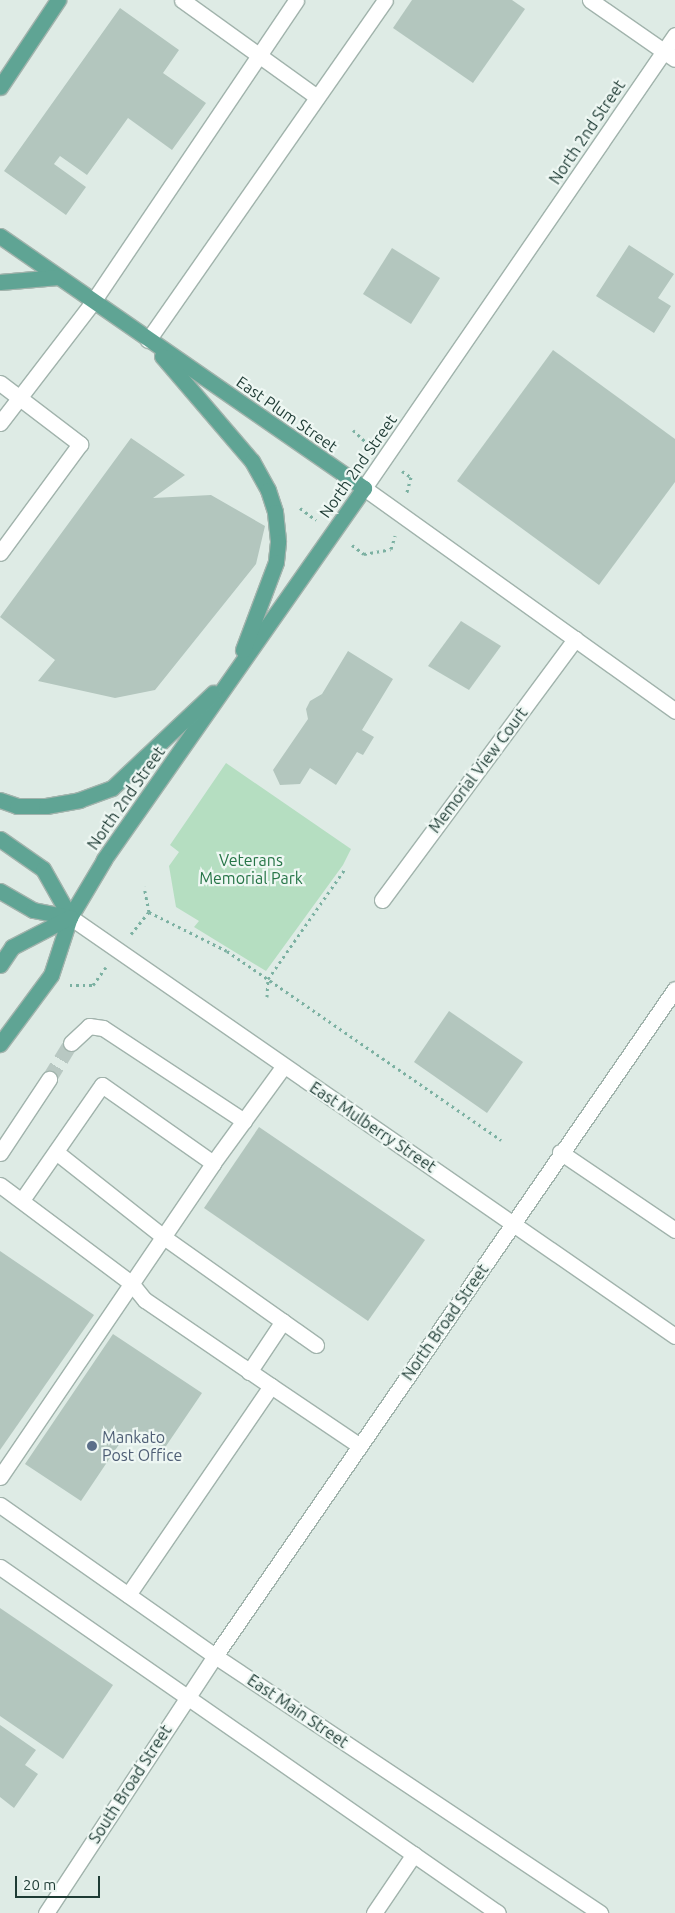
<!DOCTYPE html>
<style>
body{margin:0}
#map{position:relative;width:675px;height:1913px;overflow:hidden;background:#deebe5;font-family:Ubuntu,sans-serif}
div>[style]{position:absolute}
.green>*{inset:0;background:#b5dec1}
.building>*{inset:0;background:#b3c6be}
.minor-tunnel>*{height:15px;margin-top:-7.5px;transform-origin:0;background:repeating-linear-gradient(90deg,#b8c8c2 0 15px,transparent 0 23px)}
.path>*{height:3px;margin-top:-1.5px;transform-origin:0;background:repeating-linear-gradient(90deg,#7cb1a2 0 2.5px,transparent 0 6.5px)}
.roads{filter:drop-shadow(1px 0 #a1b3ac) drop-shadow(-1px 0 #a1b3ac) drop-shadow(0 1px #a1b3ac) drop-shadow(0 -1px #a1b3ac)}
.minor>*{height:15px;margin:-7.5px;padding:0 7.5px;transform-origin:7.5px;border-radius:7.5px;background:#fff}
.major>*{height:15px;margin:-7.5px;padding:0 7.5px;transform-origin:7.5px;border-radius:7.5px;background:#5fa494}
.dots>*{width:14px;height:14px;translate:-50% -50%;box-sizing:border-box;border:2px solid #eef7f3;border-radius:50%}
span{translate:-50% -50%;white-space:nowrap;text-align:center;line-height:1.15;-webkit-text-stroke:4.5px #eef7f3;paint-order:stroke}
.street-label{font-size:16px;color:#1e3b34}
.park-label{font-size:16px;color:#267547}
.service-label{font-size:16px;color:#4e5e75}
.left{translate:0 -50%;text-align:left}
.scale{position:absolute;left:15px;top:1876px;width:85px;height:22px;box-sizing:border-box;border:2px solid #1e3b34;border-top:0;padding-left:6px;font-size:15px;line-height:18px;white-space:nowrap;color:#1e3b34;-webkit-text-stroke:4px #eef7f3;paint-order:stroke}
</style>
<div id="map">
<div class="green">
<i style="clip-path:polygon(226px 763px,351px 849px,343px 865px,266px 971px,194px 927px,199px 921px,176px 907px,169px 866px,179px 852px,170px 845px)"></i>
</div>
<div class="building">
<i style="clip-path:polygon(412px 0,512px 0,525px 9px,473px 83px,393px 28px)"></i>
<i style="clip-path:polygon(120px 8px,179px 50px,163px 73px,206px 103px,172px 150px,128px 118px,87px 175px,60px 156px,54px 164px,86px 187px,66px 215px,4px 171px)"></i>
<i style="clip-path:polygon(629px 245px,674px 274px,658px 298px,671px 306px,654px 333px,596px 296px)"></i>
<i style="clip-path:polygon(392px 248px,440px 278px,411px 324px,363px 294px)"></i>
<i style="clip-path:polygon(553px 350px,675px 439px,675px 482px,599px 585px,457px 481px)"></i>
<i style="clip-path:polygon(131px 438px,185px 475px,153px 498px,211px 495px,265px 526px,256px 564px,155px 690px,115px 698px,38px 681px,55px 660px,0 617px)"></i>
<i style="clip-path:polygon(461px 621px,501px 646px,469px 690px,428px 666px)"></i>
<i style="clip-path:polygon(348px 651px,393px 679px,362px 730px,374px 737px,363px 755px,357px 752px,336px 785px,310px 768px,300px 784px,280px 785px,273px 770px,308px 719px,306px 709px,310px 701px,322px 694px)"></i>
<i style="clip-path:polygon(449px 1011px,523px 1062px,487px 1113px,414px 1062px)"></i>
<i style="clip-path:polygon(259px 1127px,425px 1240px,368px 1321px,204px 1208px)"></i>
<i style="clip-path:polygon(0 1251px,94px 1315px,0 1450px)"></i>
<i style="clip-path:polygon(113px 1334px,202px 1393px,164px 1449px,142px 1434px,135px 1445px,124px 1437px,81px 1501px,25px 1464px)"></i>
<i style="clip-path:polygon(0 1608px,113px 1685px,63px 1759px,0 1716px)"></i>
<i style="clip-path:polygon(0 1725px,36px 1750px,25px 1765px,38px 1774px,14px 1808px,0 1797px)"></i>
</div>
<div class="minor-tunnel">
<i style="left:49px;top:1079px;width:42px;rotate:-58.6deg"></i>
</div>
<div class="path">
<i style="left:353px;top:430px;width:21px;rotate:43deg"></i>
<i style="left:402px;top:471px;width:11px;rotate:34deg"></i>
<i style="left:411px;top:477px;width:16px;rotate:105deg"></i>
<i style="left:300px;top:508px;width:20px;rotate:37deg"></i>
<i style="left:352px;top:545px;width:15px;rotate:37deg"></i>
<i style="left:364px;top:554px;width:27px;rotate:-10deg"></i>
<i style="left:391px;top:549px;width:14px;rotate:-73deg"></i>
<i style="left:149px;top:912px;width:87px;rotate:26.6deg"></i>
<i style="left:227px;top:951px;width:333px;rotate:34.6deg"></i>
<i style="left:131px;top:934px;width:28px;rotate:-51deg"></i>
<i style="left:149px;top:912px;width:26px;rotate:-101deg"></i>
<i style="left:70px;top:985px;width:23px"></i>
<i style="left:93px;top:985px;width:22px;rotate:-54deg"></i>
<i style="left:267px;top:997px;width:18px;rotate:-87deg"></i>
<i style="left:268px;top:979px;width:134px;rotate:-55deg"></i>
</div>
<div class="roads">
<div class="minor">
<i style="left:182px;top:0;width:166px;rotate:35.7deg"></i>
<i style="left:590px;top:0;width:103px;rotate:34.8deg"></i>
<i style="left:675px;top:35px;width:549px;rotate:124.47deg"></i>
<i style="left:364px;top:488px;width:383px;rotate:35.6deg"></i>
<i style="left:148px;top:340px;width:414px;rotate:-55.1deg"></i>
<i style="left:0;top:383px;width:101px;rotate:37.3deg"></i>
<i style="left:80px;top:444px;width:135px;rotate:126.3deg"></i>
<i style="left:0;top:423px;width:151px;rotate:-52.5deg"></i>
<i style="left:92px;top:303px;width:365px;rotate:-56deg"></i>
<i style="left:382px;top:900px;width:325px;rotate:-53.5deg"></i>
<i style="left:70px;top:917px;width:736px;rotate:34.71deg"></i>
<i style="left:71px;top:1043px;width:25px;rotate:-43deg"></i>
<i style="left:89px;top:1026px;width:14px;rotate:8deg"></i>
<i style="left:103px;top:1028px;width:169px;rotate:33.4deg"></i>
<i style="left:56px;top:1152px;width:139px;rotate:38.3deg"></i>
<i style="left:165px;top:1238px;width:185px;rotate:35.3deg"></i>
<i style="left:560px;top:1152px;width:139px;rotate:34.1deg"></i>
<i style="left:0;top:1153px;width:89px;rotate:-56.5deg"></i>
<i style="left:0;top:1185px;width:164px;rotate:36.8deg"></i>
<i style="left:131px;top:1283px;width:22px;rotate:51deg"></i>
<i style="left:145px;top:1300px;width:153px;rotate:34.3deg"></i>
<i style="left:271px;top:1386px;width:253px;rotate:124.4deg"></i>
<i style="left:22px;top:1200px;width:140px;rotate:-55.2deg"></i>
<i style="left:102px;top:1085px;width:136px;rotate:35.1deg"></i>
<i style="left:249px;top:1372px;width:61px;rotate:-56.3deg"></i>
<i style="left:271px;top:1386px;width:107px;rotate:34deg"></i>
<i style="left:0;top:1477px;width:379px;rotate:-55.8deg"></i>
<i style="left:213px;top:1163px;width:119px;rotate:-53.9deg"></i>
<i style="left:0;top:1505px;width:263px;rotate:35.1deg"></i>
<i style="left:215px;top:1656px;width:463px;rotate:33.7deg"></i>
<i style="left:0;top:1567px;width:606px;rotate:34.79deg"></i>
<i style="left:46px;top:1913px;width:308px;rotate:-56.7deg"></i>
<i style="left:215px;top:1656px;width:810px;rotate:-55.41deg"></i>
<i style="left:374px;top:1913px;width:71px;rotate:-55.9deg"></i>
</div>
<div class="major">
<i style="left:0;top:87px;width:105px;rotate:-56.3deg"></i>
<i style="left:0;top:236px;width:443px;rotate:34.7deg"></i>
<i style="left:364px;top:488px;width:454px;rotate:125deg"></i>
<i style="left:104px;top:860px;width:66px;rotate:120.8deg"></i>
<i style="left:70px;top:917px;width:61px;rotate:108.1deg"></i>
<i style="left:51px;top:975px;width:86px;rotate:126.5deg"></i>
<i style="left:0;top:282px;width:58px;rotate:-4.9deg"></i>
<i style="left:162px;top:356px;width:138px;rotate:49.4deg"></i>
<i style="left:252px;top:461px;width:33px;rotate:61deg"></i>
<i style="left:268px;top:490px;width:23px;rotate:72deg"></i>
<i style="left:275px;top:512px;width:30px;rotate:84deg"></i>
<i style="left:278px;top:542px;width:20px;rotate:96deg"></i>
<i style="left:276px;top:562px;width:94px;rotate:110.6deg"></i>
<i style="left:0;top:800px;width:18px;rotate:19deg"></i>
<i style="left:17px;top:806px;width:29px"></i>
<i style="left:46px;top:806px;width:34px;rotate:-10deg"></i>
<i style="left:79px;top:800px;width:35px;rotate:-20deg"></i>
<i style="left:112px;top:788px;width:139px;rotate:-43.2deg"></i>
<i style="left:0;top:839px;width:52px;rotate:34.9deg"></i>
<i style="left:43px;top:869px;width:55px;rotate:60.6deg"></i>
<i style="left:0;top:891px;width:38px;rotate:30deg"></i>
<i style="left:33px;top:910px;width:38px;rotate:11deg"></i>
<i style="left:0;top:965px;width:22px;rotate:-56deg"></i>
<i style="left:12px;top:947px;width:65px;rotate:-27.3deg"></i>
</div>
</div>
<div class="dots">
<i style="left:92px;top:1446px;background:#5c6f8a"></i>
</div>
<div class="street-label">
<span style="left:587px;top:132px;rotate:-56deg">North 2nd Street</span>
<span style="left:287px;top:414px;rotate:35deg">East Plum Street</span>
<span style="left:358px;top:466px;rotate:-55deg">North 2nd Street</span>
<span style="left:478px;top:770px;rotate:-53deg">Memorial View Court</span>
<span style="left:126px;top:798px;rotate:-55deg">North 2nd Street</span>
<span style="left:373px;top:1127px;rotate:34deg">East Mulberry Street</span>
<span style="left:445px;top:1322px;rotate:-55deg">North Broad Street</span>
<span style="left:298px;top:1711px;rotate:34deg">East Main Street</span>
<span style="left:130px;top:1784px;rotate:-57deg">South Broad Street</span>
</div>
<div class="park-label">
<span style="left:251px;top:869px">Veterans<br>Memorial Park</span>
</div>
<div class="service-label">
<span class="left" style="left:102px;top:1446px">Mankato<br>Post Office</span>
</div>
<div class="scale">20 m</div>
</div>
